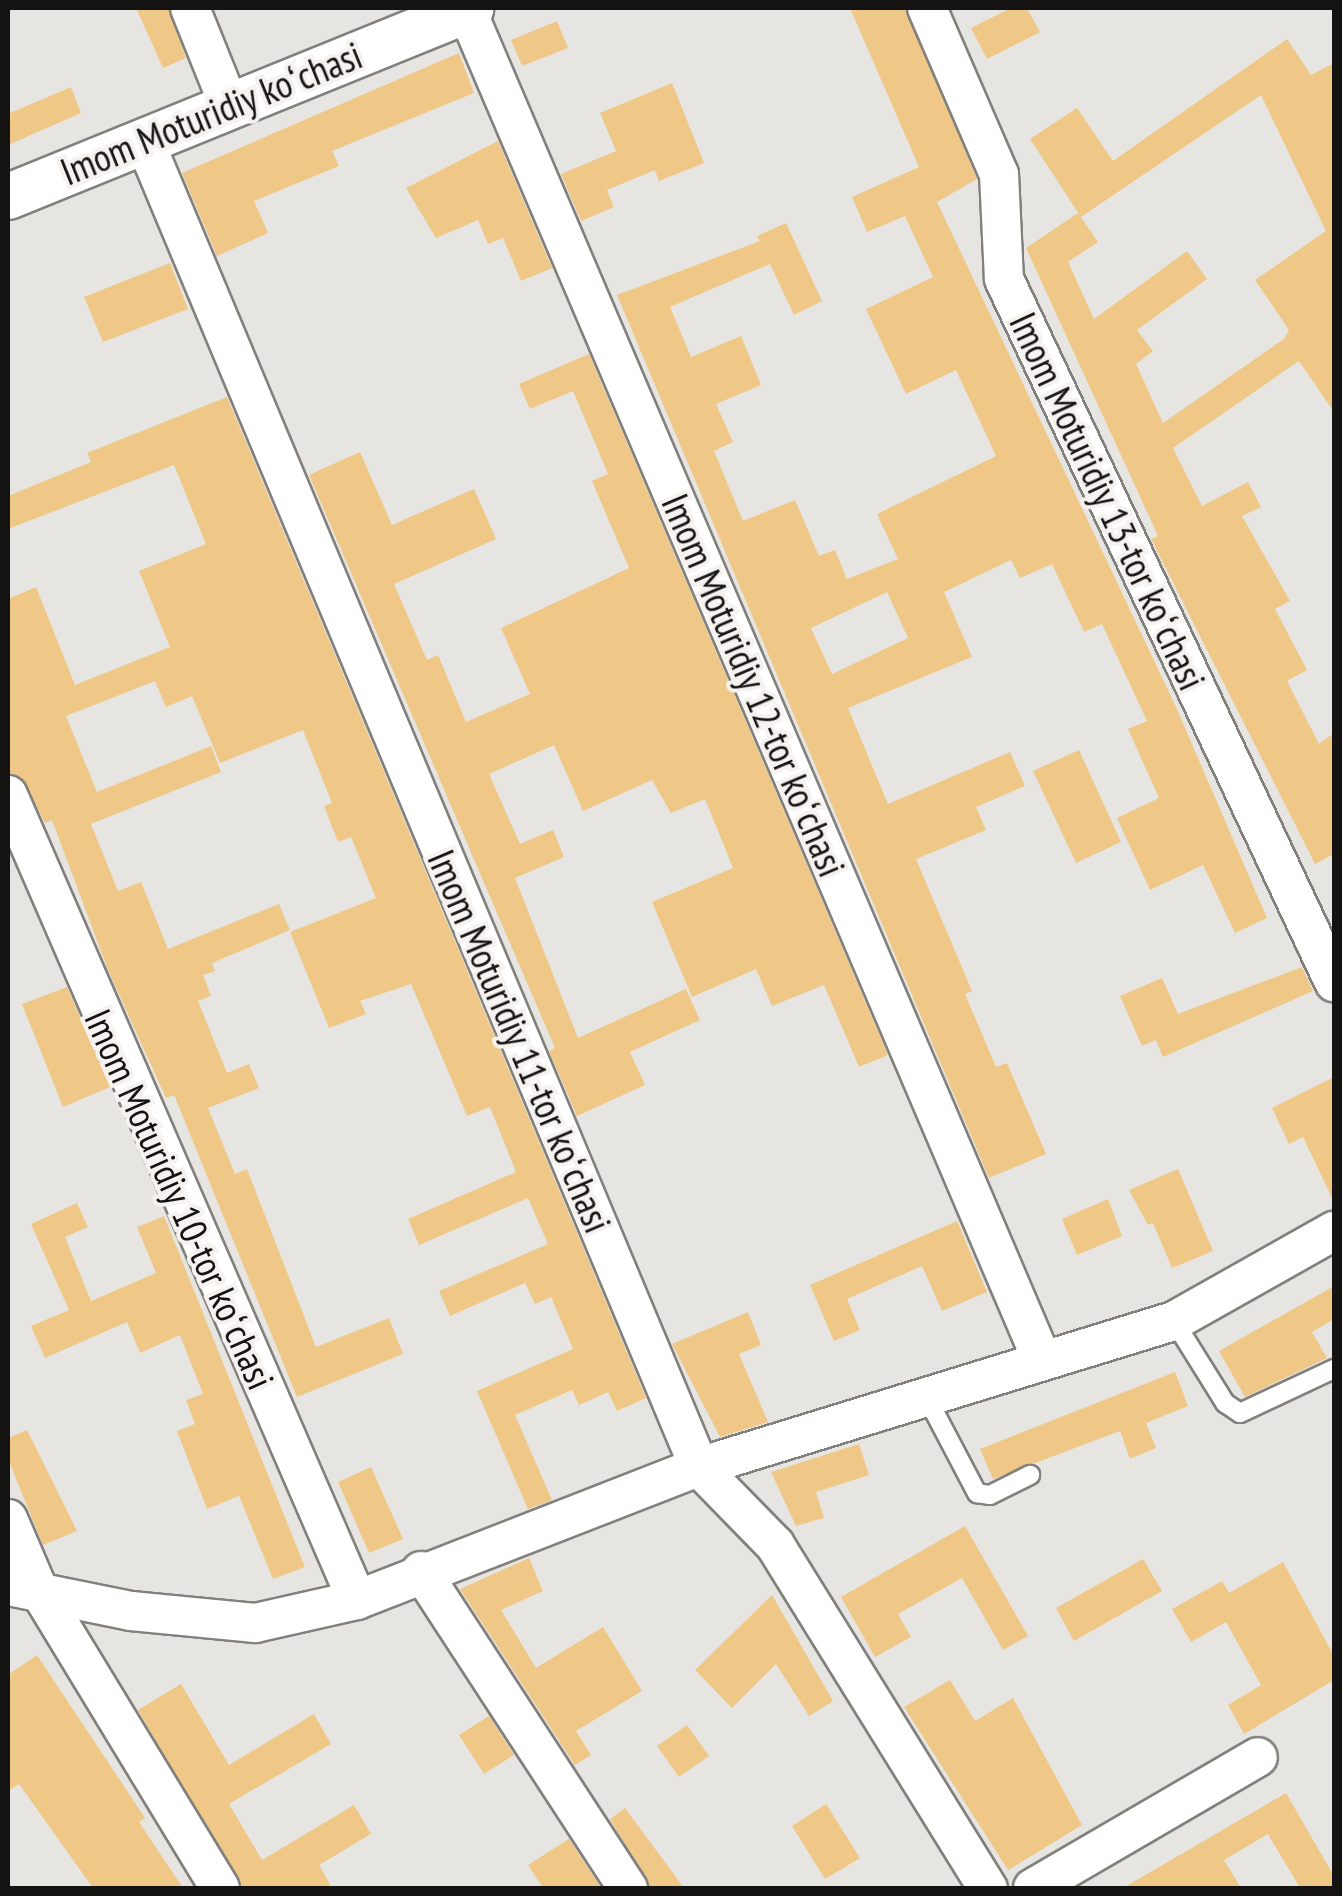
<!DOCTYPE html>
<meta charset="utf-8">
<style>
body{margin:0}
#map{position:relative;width:1342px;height:1896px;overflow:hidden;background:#e7e5e1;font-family:"PT Sans Narrow",sans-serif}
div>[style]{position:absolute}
.building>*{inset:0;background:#efc887}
.roads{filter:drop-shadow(2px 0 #82807d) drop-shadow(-2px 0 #82807d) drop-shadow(0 2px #82807d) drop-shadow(0 -2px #82807d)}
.service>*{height:18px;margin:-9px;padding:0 9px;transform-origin:9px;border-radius:9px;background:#fff}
.minor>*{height:38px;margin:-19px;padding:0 19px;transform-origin:19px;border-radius:19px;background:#fff}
.tertiary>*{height:45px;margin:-22.5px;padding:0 22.5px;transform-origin:22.5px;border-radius:22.5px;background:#fff}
span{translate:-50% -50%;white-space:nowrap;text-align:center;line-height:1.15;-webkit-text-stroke:8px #f5f2ef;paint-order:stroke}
.street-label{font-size:38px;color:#141312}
.frame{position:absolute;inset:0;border:10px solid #141312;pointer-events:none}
</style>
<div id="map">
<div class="building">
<i style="clip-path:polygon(136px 8px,168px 8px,186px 58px,163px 68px)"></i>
<i style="clip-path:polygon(evenodd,850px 8px,905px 8px,977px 179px,937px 202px,1176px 707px,1267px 918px,1235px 933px,1203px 865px,1150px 890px,1117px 818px,1159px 798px,1128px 729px,1147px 721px,1102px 624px,1084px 632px,1052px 564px,1020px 578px,1011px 560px,944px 592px,972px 657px,848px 708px,888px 804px,1010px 752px,1025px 786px,976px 807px,986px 830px,916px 859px,972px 991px,965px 994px,996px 1067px,1007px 1063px,1046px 1154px,989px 1178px,617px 295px,760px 241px,757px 236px,786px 223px,822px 301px,794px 315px,770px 264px,670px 307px,691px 357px,741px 336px,761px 385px,716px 404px,733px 442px,714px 451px,743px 521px,795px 500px,819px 556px,835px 550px,847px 579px,898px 559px,877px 514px,996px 456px,956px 370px,906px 394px,866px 309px,933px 277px,905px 216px,867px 232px,852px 197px,919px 167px,850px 8px,887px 592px,908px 638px,832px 674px,811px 628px,887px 592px)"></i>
<i style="clip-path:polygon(1011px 8px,1027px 8px,1040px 32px,987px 59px,971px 28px)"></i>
<i style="clip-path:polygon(557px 21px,568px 48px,522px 66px,511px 40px)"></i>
<i style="clip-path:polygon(1287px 39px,1311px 75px,1334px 63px,1334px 412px,1299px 361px,1173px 448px,1202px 506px,1248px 482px,1261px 507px,1242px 516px,1290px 601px,1275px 609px,1307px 670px,1287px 681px,1319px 744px,1334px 733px,1334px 854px,1315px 864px,1151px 539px,1158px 536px,1026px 248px,1078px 213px,1098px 242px,1068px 262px,1094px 319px,1187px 251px,1207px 279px,1137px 330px,1153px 351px,1136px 364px,1163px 423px,1284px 339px,1289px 330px,1255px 280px,1326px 231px,1261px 95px,1081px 217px,1030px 139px,1077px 108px,1113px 161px)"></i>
<i style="clip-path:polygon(459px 53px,474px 93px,332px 151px,339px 166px,254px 201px,268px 233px,217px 256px,182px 173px)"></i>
<i style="clip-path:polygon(672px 83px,704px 163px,659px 181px,655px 170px,607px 190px,614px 207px,581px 221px,561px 174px,616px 151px,600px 113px)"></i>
<i style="clip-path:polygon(71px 87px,81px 113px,8px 145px,8px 114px)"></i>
<i style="clip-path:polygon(498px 141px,552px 268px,521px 281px,503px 238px,488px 244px,478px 220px,436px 238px,406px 188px)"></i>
<i style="clip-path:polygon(170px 263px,188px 309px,103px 342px,84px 297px)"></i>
<i style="clip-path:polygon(589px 354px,888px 1055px,859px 1067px,824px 985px,772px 1006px,756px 969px,692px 997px,652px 902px,733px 868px,705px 799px,671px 813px,652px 780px,583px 811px,554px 745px,489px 774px,520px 844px,553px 830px,564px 857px,515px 878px,578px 1038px,686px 989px,700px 1020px,630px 1052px,645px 1085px,577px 1116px,549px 1051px,555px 1048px,309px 475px,360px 452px,392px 525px,474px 489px,496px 539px,394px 584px,427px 660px,438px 655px,466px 722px,530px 694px,501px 628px,629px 568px,592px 481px,608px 474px,573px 391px,530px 409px,519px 384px)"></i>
<i style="clip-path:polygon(227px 397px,646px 1398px,617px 1411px,608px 1392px,579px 1405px,572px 1390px,515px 1415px,552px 1500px,528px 1509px,477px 1391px,573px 1349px,551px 1297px,535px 1304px,525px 1283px,450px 1316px,439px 1291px,548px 1244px,528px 1198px,419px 1245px,408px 1219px,516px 1172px,490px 1107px,467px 1116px,411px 984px,360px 1001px,366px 1014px,329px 1028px,290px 932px,376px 898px,351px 837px,338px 842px,324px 806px,332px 803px,303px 730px,220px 763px,192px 696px,166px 707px,155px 681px,66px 716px,97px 792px,211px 746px,221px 772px,91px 824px,118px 891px,141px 882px,168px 949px,279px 904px,290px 930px,212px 963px,215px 971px,203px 975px,211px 996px,198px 1001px,227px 1073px,249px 1064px,259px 1088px,208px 1108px,235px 1174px,247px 1169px,316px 1347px,389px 1318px,403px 1354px,297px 1397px,174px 1095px,166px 1098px,108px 970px,52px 820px,45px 823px,22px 778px,8px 773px,8px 599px,36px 587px,75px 685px,170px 647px,139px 571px,206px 544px,174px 465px,8px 529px,8px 496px,91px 462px,87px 453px)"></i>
<i style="clip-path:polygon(1079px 750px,1121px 842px,1076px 863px,1033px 771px)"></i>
<i style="clip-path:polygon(1302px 967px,1313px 991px,1163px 1057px,1156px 1040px,1142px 1046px,1120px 996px,1162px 978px,1178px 1014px)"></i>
<i style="clip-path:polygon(67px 987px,110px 1087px,63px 1107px,22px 1004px)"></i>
<i style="clip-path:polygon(1334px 1077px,1334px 1202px,1303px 1137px,1289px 1144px,1272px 1108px)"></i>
<i style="clip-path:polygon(1178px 1169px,1213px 1251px,1172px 1268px,1153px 1223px,1148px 1225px,1129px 1190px)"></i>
<i style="clip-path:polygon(1108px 1199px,1122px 1236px,1077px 1255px,1062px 1219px)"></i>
<i style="clip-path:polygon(77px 1203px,88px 1227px,65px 1237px,91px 1301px,156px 1273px,137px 1227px,164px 1216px,305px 1567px,273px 1579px,239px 1496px,207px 1509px,177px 1431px,195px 1424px,186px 1400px,203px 1394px,180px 1335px,140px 1353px,127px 1322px,45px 1358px,31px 1326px,69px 1310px,31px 1224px)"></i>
<i style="clip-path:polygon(957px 1221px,987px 1292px,942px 1311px,922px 1266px,847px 1299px,860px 1330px,834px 1341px,810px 1285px)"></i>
<i style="clip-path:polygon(1334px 1286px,1334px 1319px,1312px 1332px,1327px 1358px,1245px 1397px,1219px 1351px)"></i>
<i style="clip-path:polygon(748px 1312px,761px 1345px,739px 1354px,768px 1422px,720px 1437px,672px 1344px)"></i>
<i style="clip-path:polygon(1175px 1372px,1188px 1406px,1146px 1423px,1156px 1448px,1130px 1459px,1120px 1431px,993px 1479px,980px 1449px)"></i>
<i style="clip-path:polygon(27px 1430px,77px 1531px,43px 1545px,8px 1459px,8px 1438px)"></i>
<i style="clip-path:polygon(859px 1444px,869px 1475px,816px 1492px,824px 1518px,796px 1526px,771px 1472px)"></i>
<i style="clip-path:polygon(371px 1467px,403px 1539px,369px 1553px,338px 1482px)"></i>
<i style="clip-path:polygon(965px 1526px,1028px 1636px,1003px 1650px,962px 1578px,898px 1614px,911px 1637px,875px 1657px,841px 1597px)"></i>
<i style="clip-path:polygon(529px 1558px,543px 1591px,501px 1610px,536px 1668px,603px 1627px,642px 1691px,576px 1731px,591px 1755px,575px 1765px,460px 1589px)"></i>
<i style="clip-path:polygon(1143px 1559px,1162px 1591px,1074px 1641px,1056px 1608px)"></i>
<i style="clip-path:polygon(1283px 1562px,1334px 1656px,1334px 1680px,1244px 1734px,1228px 1705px,1261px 1685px,1226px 1622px,1191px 1642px,1172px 1609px,1222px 1581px,1229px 1593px)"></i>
<i style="clip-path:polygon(772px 1595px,833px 1701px,809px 1716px,776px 1664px,732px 1708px,695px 1670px)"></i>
<i style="clip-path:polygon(37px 1655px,145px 1818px,139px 1822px,183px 1888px,93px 1888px,19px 1784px,8px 1791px,8px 1675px)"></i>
<i style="clip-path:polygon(950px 1680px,975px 1721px,1013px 1698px,1082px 1825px,1008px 1870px,904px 1707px)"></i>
<i style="clip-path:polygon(181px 1684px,229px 1765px,314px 1714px,331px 1744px,229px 1804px,262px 1860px,354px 1805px,371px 1834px,319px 1865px,332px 1888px,242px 1888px,138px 1710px)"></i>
<i style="clip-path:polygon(489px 1716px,514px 1755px,484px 1774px,459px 1735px)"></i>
<i style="clip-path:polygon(687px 1725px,709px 1756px,679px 1777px,657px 1746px)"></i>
<i style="clip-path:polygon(1286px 1793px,1334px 1876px,1334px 1888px,1300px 1888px,1268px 1834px,1224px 1860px,1241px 1888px,1123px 1888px)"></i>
<i style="clip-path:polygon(826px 1804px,860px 1858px,825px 1879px,792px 1826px)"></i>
<i style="clip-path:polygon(625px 1808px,684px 1888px,650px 1888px,610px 1819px)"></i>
<i style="clip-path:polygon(569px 1839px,601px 1888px,543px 1888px,528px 1865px)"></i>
</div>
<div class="roads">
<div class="service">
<i style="left:1174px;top:1321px;width:97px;rotate:58.1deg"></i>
<i style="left:1225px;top:1403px;width:18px;rotate:34deg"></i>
<i style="left:1240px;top:1413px;width:104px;rotate:-25.1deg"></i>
<i style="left:926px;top:1396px;width:110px;rotate:62.3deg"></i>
<i style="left:977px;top:1493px;width:13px;rotate:9deg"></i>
<i style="left:990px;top:1495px;width:45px;rotate:-26.6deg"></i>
</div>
<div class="minor">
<i style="left:190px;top:8px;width:105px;rotate:68.1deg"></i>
<i style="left:927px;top:8px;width:181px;rotate:66.6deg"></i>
<i style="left:999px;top:174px;width:105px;rotate:87.3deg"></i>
<i style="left:1004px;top:279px;width:777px;rotate:64.85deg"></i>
<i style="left:466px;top:9px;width:1469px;rotate:66.91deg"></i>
<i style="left:144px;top:140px;width:1438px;rotate:67.3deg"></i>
<i style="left:699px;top:1467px;width:109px;rotate:45.7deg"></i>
<i style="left:775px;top:1545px;width:404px;rotate:58.2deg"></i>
<i style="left:8px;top:795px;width:877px;rotate:66.56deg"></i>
<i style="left:8px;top:1519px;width:74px;rotate:66.9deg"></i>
<i style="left:37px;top:1587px;width:352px;rotate:58.7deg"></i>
<i style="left:421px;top:1571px;width:379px;rotate:56.9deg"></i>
<i style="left:8px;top:1586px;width:126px;rotate:11.5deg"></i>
<i style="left:131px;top:1611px;width:125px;rotate:5.5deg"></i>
<i style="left:255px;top:1623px;width:105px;rotate:-12.7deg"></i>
<i style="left:357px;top:1600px;width:367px;rotate:-21.3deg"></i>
<i style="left:699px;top:1467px;width:497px;rotate:-17.1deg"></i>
<i style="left:1174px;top:1321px;width:184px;rotate:-29.4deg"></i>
<i style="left:1033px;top:1888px;width:260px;rotate:-30.2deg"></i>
</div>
<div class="tertiary">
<i style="left:8px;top:196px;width:499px;rotate:-22.1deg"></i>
</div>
</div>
<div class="street-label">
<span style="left:211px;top:113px;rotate:-22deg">Imom Moturidiy koʻchasi</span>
<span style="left:1108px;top:501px;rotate:65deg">Imom Moturidiy 13-tor koʻchasi</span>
<span style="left:754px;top:685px;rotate:67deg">Imom Moturidiy 12-tor koʻchasi</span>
<span style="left:520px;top:1041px;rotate:67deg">Imom Moturidiy 11-tor koʻchasi</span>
<span style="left:180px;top:1199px;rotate:66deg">Imom Moturidiy 10-tor koʻchasi</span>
</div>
<div class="frame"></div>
</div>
